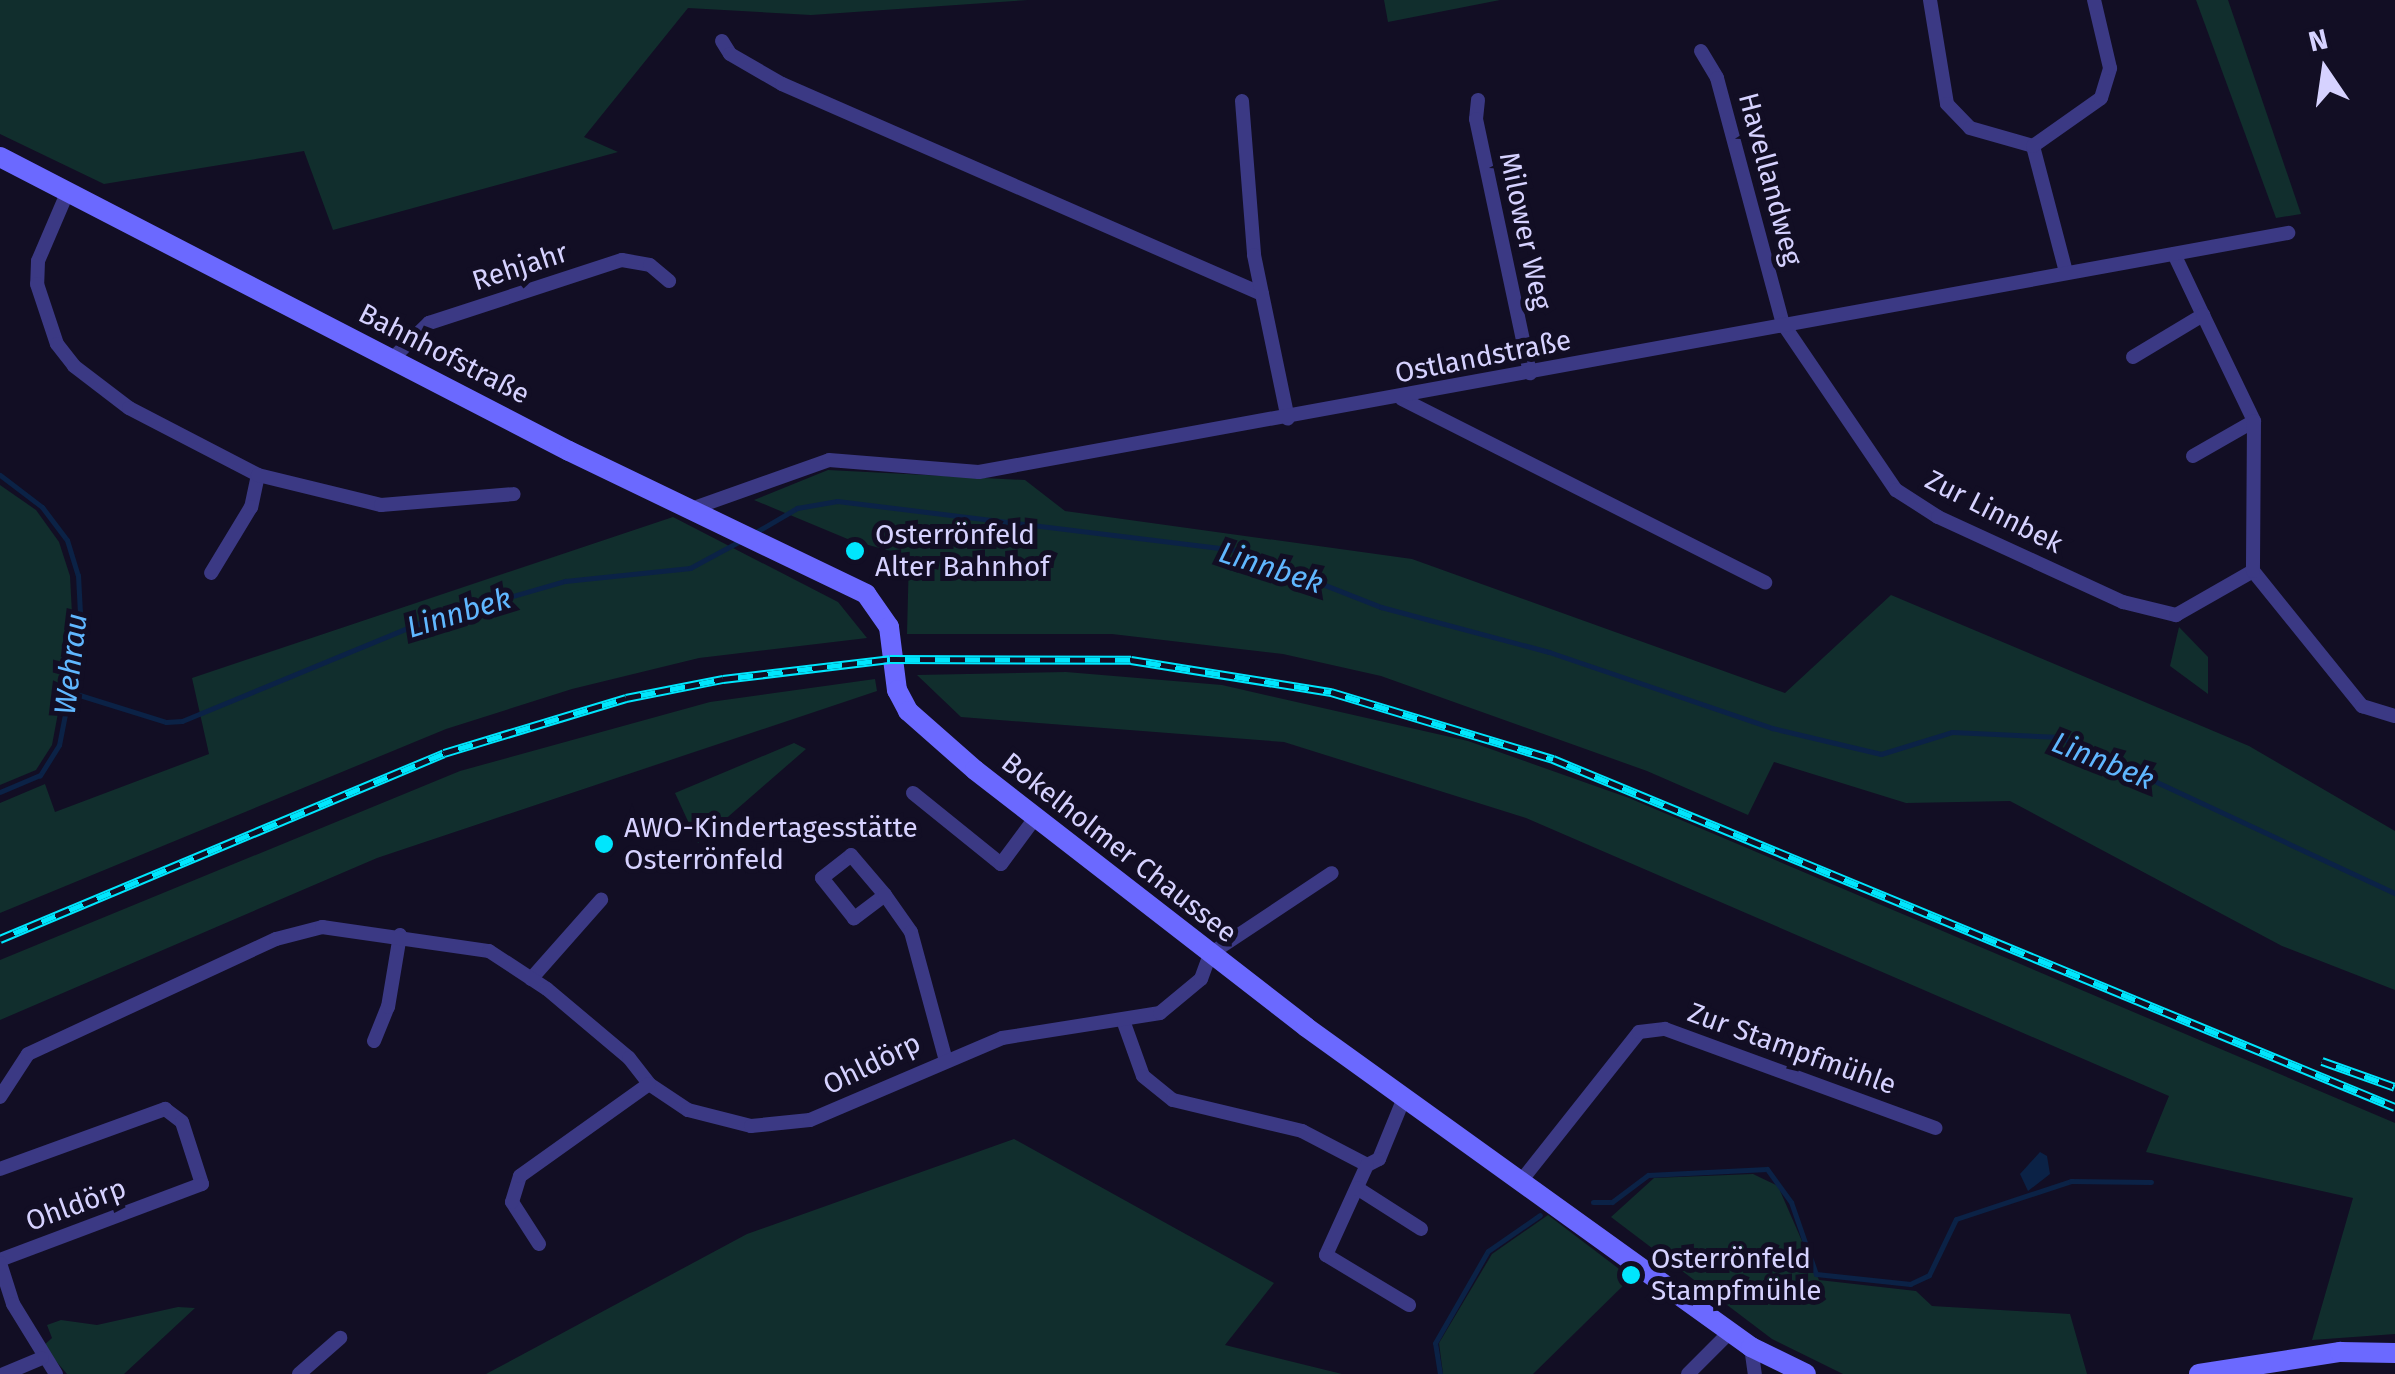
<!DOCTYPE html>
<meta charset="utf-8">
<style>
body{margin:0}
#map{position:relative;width:2395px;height:1374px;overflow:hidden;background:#120e24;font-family:"Fira Sans",sans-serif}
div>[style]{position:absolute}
.green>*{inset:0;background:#112e2d}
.water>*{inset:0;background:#0b2246}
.stream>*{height:5px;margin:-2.5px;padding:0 2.5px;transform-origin:2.5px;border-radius:2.5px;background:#0b2246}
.street>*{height:14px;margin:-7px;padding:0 7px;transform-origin:7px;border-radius:7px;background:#3b3984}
.secondary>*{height:20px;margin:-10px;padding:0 10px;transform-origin:10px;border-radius:10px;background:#6b69ff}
.rail>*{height:9px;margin-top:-4.5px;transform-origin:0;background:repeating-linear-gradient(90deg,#120e24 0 15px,#00e6fd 0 30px);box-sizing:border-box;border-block:2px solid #00e6fd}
.dots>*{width:28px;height:28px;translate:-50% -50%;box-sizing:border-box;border:5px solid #120e24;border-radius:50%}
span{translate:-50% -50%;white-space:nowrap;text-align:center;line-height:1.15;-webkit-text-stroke:10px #120e24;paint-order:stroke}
.street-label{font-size:28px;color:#d6d2ff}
.poi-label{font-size:28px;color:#d6d2ff}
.left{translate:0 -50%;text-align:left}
.water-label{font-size:30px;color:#60b7ff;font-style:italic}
.north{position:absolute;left:2275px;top:20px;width:100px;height:100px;-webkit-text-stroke:8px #120e24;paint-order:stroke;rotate:347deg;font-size:28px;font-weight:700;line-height:40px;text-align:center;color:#d6d2ff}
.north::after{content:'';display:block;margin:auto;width:35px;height:45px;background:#d6d2ff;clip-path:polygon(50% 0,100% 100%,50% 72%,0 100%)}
</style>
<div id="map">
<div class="green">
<i style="clip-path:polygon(0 0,1028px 0,811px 15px,688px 8px,584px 137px,618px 152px,333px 230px,304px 151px,104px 184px,0 134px)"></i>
<i style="clip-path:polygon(1384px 0,1500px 0,1388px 22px)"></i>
<i style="clip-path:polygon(2196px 0,2228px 0,2301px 214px,2276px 218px)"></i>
<i style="clip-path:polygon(828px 470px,1025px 480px,1065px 511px,1412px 559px,1785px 693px,1891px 595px,2249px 746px,2395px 831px,2395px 990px,2282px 946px,2010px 801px,1906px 803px,1774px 762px,1748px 815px,1647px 771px,1381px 676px,1283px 654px,1112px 634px,907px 634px,909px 556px,850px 540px,754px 500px)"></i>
<i style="clip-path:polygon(0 485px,36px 510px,59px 542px,70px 576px,73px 633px,52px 745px,36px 770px,0 785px)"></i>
<i style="clip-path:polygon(673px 517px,838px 602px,867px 638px,699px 658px,572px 689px,446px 729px,0 913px,0 803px,45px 784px,55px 812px,209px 754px,192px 678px)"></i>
<i style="clip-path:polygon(2179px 627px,2208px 657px,2208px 694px,2170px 666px)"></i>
<i style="clip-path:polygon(1066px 672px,1222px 685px,1468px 741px,1629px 798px,2395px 1123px,2395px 1334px,2312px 1340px,2353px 1198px,2146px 1152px,2169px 1096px,1526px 818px,1284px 742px,961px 717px,917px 675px)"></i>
<i style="clip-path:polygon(875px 679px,877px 691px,377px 858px,0 1020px,0 960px,460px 771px,710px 702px)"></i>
<i style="clip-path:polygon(794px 743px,806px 749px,698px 843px,675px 793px)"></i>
<i style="clip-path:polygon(1014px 1139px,1274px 1283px,1225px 1345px,1342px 1374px,486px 1374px,747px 1234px)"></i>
<i style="clip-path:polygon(1753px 1174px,1778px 1186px,1819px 1280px,1916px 1291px,1932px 1306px,2070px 1314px,2087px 1374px,1843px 1374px,1772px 1339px,1611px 1217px,1654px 1178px)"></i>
<i style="clip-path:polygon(1548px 1215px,1631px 1278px,1533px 1374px,1443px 1374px,1439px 1343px,1492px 1254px)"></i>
<i style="clip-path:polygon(178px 1307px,195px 1308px,124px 1374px,67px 1374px,43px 1346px,52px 1338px,47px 1325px,61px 1320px,97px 1325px)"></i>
</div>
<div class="water">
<i style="clip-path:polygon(2040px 1152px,2047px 1156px,2050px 1174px,2028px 1191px,2020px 1174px)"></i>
</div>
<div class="stream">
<i style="left:0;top:475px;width:53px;rotate:37.3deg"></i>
<i style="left:42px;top:507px;width:41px;rotate:52.9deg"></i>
<i style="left:67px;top:540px;width:37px;rotate:73deg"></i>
<i style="left:78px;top:575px;width:57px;rotate:87deg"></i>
<i style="left:81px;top:632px;width:115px;rotate:101deg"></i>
<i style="left:59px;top:745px;width:36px;rotate:122deg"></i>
<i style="left:40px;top:775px;width:43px;rotate:157deg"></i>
<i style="left:756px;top:532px;width:48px;rotate:-30.3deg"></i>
<i style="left:797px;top:508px;width:41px;rotate:-9.9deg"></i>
<i style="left:837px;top:501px;width:402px;rotate:7deg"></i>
<i style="left:1236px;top:550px;width:156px;rotate:21.5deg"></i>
<i style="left:1381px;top:607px;width:174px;rotate:15deg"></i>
<i style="left:1549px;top:652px;width:236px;rotate:18.8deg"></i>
<i style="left:1772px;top:728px;width:112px;rotate:13.4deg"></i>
<i style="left:1881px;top:754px;width:74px;rotate:-17.2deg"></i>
<i style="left:1952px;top:732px;width:108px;rotate:2.7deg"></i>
<i style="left:2060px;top:737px;width:370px;rotate:25deg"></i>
<i style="left:73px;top:693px;width:97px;rotate:17.3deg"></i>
<i style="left:166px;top:722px;width:16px;rotate:-4deg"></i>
<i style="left:182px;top:721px;width:260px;rotate:-22.4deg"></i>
<i style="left:422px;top:622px;width:149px;rotate:-16deg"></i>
<i style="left:565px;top:581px;width:126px;rotate:-5.9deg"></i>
<i style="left:690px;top:568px;width:59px;rotate:-28.3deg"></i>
<i style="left:1593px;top:1202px;width:19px"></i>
<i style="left:1612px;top:1202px;width:45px;rotate:-36.9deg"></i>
<i style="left:1648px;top:1175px;width:119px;rotate:-2.9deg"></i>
<i style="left:1767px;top:1169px;width:41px;rotate:54deg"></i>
<i style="left:1791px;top:1202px;width:76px;rotate:70.9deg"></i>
<i style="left:1816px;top:1274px;width:95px;rotate:6.1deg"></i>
<i style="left:1910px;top:1284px;width:21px;rotate:-25deg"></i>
<i style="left:1929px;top:1275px;width:62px;rotate:-64.3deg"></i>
<i style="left:1956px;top:1219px;width:121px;rotate:-18.3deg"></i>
<i style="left:2071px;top:1181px;width:80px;rotate:0.7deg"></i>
<i style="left:1440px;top:1374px;width:31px;rotate:-99deg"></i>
<i style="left:1435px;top:1343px;width:106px;rotate:-60.1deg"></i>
<i style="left:1488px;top:1251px;width:63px;rotate:-34.7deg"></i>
</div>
<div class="street">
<i style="left:1930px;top:0;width:105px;rotate:80.7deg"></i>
<i style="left:1947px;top:104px;width:33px;rotate:46deg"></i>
<i style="left:1970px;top:128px;width:66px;rotate:15.9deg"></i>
<i style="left:722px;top:41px;width:15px;rotate:58deg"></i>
<i style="left:730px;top:54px;width:60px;rotate:30deg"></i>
<i style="left:782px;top:84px;width:524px;rotate:23.63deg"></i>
<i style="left:1701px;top:51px;width:31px;rotate:59deg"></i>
<i style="left:1717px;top:78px;width:255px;rotate:75deg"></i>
<i style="left:1783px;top:324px;width:201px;rotate:55.8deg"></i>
<i style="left:1896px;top:490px;width:50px;rotate:32.7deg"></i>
<i style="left:1938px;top:517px;width:204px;rotate:24.7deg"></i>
<i style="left:2123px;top:602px;width:55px;rotate:13.8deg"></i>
<i style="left:2176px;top:615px;width:89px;rotate:-29.7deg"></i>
<i style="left:2253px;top:571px;width:174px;rotate:51.1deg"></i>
<i style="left:2362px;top:706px;width:34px;rotate:17deg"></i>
<i style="left:1478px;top:100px;width:19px;rotate:96deg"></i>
<i style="left:1476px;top:119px;width:260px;rotate:78deg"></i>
<i style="left:1242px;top:101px;width:154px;rotate:85.5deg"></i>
<i style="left:1254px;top:255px;width:167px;rotate:78.3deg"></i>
<i style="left:68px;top:191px;width:76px;rotate:113.2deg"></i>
<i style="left:38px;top:261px;width:23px;rotate:92deg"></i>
<i style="left:37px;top:284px;width:63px;rotate:71.6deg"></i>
<i style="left:57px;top:344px;width:28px;rotate:52deg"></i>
<i style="left:74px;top:366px;width:69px;rotate:37.4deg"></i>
<i style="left:129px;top:408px;width:145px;rotate:27.4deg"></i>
<i style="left:258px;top:475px;width:33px;rotate:102deg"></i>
<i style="left:251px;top:507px;width:77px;rotate:121.2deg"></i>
<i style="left:2174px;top:254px;width:68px;rotate:64.6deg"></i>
<i style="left:2066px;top:272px;width:130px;rotate:-104.7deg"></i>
<i style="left:2033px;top:146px;width:83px;rotate:-35.2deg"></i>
<i style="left:2101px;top:98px;width:31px;rotate:-73deg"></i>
<i style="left:2110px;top:68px;width:70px;rotate:-103.2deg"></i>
<i style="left:394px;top:357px;width:49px;rotate:-44.2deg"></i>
<i style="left:429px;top:323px;width:203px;rotate:-18.1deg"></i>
<i style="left:622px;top:260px;width:28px;rotate:10deg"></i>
<i style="left:650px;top:265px;width:25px;rotate:40deg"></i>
<i style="left:2133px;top:357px;width:82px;rotate:-31deg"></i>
<i style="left:2203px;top:315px;width:118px;rotate:64.3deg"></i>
<i style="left:1402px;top:399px;width:407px;rotate:26.8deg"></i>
<i style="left:2193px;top:456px;width:70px;rotate:-29.8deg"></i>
<i style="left:2254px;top:421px;width:150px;rotate:90.4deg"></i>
<i style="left:258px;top:475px;width:127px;rotate:13.7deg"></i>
<i style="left:381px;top:505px;width:133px;rotate:-4.7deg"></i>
<i style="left:691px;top:509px;width:146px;rotate:-19.5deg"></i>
<i style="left:829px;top:460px;width:150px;rotate:4.6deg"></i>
<i style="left:979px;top:472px;width:1331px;rotate:-10.35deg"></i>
<i style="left:913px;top:793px;width:113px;rotate:38.9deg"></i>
<i style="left:1001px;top:864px;width:57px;rotate:-53.5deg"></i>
<i style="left:885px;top:895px;width:39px;rotate:143deg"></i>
<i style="left:854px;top:918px;width:51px;rotate:-128.7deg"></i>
<i style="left:822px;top:878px;width:37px;rotate:-38deg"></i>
<i style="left:851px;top:855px;width:52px;rotate:49.6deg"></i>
<i style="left:885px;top:895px;width:45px;rotate:54.9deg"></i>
<i style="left:911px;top:932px;width:130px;rotate:74.8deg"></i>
<i style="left:531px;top:979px;width:106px;rotate:-48.5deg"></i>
<i style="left:1124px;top:1023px;width:56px;rotate:70.3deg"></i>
<i style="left:1143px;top:1076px;width:38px;rotate:39deg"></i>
<i style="left:1173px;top:1100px;width:133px;rotate:13.5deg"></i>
<i style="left:1302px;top:1131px;width:73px;rotate:27.6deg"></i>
<i style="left:374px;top:1041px;width:37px;rotate:-68deg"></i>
<i style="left:388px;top:1007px;width:73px;rotate:-80.5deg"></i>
<i style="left:0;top:1097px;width:51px;rotate:-56.9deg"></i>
<i style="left:28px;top:1054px;width:273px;rotate:-24.9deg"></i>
<i style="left:276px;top:939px;width:48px;rotate:-14.6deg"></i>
<i style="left:322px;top:927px;width:169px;rotate:8.2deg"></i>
<i style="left:489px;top:951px;width:69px;rotate:33.2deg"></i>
<i style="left:547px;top:989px;width:107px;rotate:40.1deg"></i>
<i style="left:629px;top:1058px;width:33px;rotate:52deg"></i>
<i style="left:649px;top:1084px;width:47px;rotate:33.7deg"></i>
<i style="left:688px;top:1110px;width:65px;rotate:14.3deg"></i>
<i style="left:751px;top:1126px;width:59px;rotate:-5.8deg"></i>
<i style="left:810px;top:1120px;width:209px;rotate:-23.1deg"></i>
<i style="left:1002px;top:1038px;width:160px;rotate:-9deg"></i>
<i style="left:1160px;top:1013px;width:53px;rotate:-39.7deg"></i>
<i style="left:1201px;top:979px;width:27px;rotate:-70deg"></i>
<i style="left:1210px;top:954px;width:146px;rotate:-33.6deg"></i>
<i style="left:1404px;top:1098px;width:66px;rotate:112.3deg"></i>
<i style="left:1379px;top:1159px;width:13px;rotate:153deg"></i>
<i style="left:1367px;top:1165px;width:99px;rotate:114.5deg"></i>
<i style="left:1326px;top:1255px;width:97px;rotate:31.1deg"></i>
<i style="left:0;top:1169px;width:176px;rotate:-20deg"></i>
<i style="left:165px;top:1109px;width:21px;rotate:37deg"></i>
<i style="left:182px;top:1122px;width:65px;rotate:72.1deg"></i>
<i style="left:202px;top:1184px;width:216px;rotate:159.4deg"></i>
<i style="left:1521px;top:1181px;width:190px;rotate:-51.6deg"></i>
<i style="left:1639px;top:1032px;width:26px;rotate:-7deg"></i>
<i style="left:1665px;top:1029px;width:288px;rotate:20.1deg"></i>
<i style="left:1357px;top:1188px;width:76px;rotate:32.6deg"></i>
<i style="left:539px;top:1244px;width:50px;rotate:-122.7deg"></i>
<i style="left:512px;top:1202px;width:27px;rotate:-73deg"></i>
<i style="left:520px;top:1176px;width:158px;rotate:-35.5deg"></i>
<i style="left:0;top:1263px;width:43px;rotate:72.4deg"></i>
<i style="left:13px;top:1304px;width:82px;rotate:58.4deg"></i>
<i style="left:1751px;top:1347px;width:27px;rotate:82deg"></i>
<i style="left:4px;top:1374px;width:41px;rotate:-22.8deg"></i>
<i style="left:299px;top:1374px;width:55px;rotate:-41.3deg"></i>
<i style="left:1688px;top:1374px;width:59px;rotate:-45deg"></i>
</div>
<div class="secondary">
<i style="left:0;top:157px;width:640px;rotate:27.33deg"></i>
<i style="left:569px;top:451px;width:330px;rotate:25.7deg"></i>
<i style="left:866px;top:594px;width:40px;rotate:55.1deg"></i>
<i style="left:889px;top:627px;width:64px;rotate:82.8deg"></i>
<i style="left:897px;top:690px;width:24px;rotate:62deg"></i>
<i style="left:908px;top:711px;width:89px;rotate:41.4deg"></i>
<i style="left:975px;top:770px;width:419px;rotate:37.8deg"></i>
<i style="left:1306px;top:1027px;width:548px;rotate:35.72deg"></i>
<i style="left:1751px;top:1347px;width:61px;rotate:26.1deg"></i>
<i style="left:2199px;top:1374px;width:143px;rotate:-8.9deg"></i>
<i style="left:2340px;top:1352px;width:55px;rotate:1deg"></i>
</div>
<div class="rail">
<i style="left:0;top:939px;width:481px;rotate:-22.7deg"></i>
<i style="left:444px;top:753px;width:190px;rotate:-16.8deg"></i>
<i style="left:626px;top:698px;width:99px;rotate:-11.1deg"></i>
<i style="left:723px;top:679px;width:168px;rotate:-6.8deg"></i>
<i style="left:890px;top:659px;width:241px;rotate:0.2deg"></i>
<i style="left:1131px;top:660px;width:203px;rotate:9.1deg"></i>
<i style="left:1331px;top:692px;width:232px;rotate:16.8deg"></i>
<i style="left:1553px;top:759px;width:911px;rotate:22.46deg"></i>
<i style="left:2322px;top:1061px;width:77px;rotate:19.6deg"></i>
</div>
<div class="dots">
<i style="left:855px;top:551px;background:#00e6fd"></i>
<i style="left:604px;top:844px;background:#00e6fd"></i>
<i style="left:1631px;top:1275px;background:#00e6fd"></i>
</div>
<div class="street-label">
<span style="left:1770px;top:179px;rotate:75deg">Havellandweg</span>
<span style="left:1525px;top:231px;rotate:78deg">Milower Weg</span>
<span style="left:520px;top:267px;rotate:-18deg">Rehjahr</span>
<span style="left:444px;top:354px;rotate:27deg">Bahnhofstraße</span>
<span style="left:1483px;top:357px;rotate:-11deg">Ostlandstraße</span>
<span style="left:1994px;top:512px;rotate:27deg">Zur Linnbek</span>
<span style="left:1119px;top:848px;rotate:38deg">Bokelholmer Chaussee</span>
<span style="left:1792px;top:1049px;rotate:20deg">Zur Stampfmühle</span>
<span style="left:872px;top:1064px;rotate:-26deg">Ohldörp</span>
<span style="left:76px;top:1205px;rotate:-20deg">Ohldörp</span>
</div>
<div class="poi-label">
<span class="left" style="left:875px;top:551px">Osterrönfeld<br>Alter Bahnhof</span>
<span class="left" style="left:624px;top:844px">AWO-Kindertagesstätte<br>Osterrönfeld</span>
<span class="left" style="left:1651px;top:1275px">Osterrönfeld<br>Stampfmühle</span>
</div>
<div class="water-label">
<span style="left:1271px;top:568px;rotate:18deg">Linnbek</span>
<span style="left:459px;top:613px;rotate:-17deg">Linnbek</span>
<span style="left:71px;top:664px;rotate:-83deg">Wehrau</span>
<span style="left:2103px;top:761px;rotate:22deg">Linnbek</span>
</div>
<div class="north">N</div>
</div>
